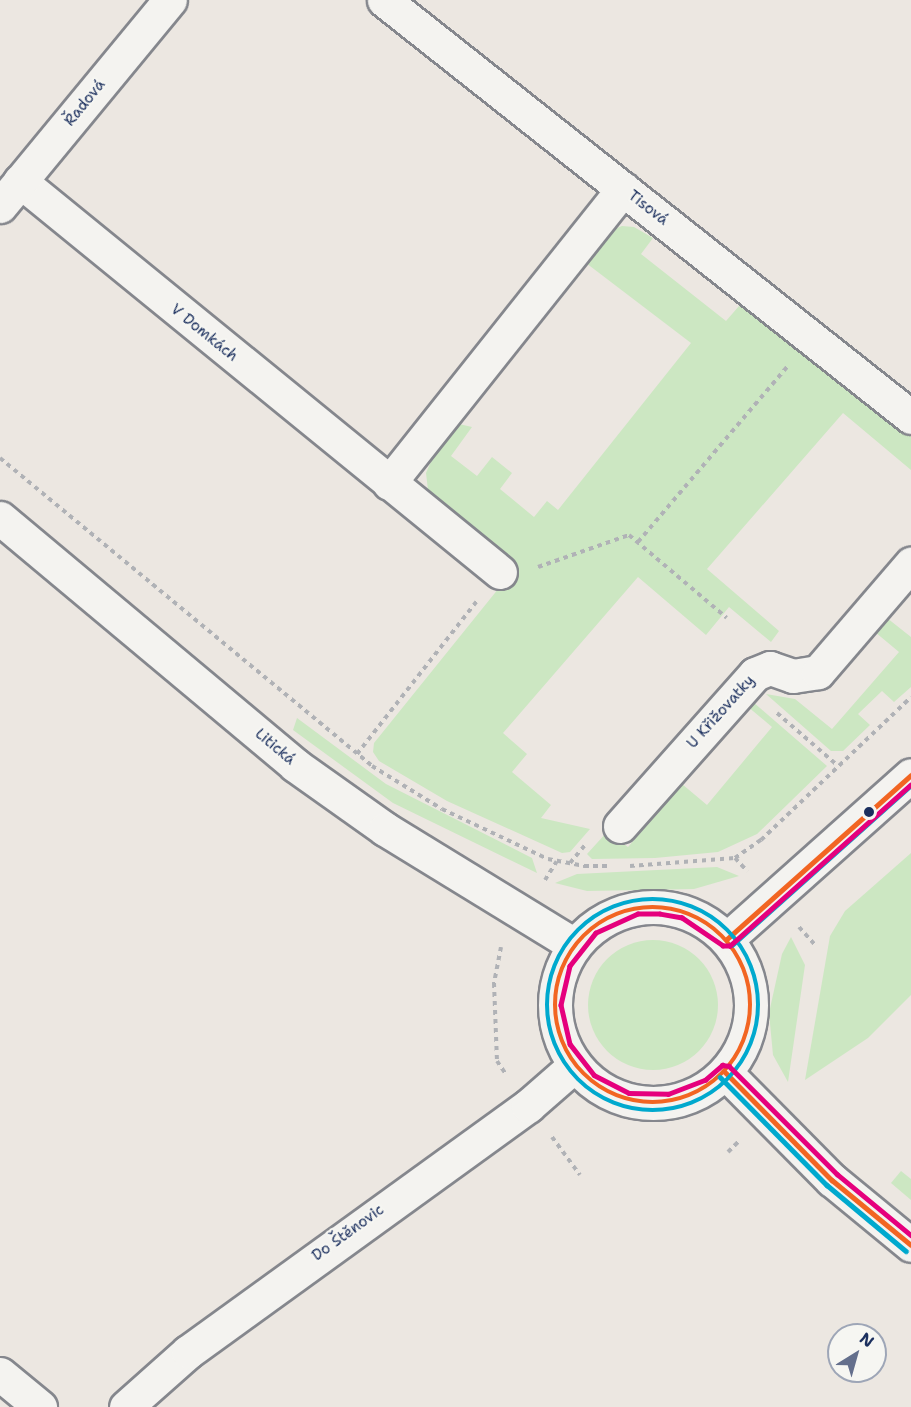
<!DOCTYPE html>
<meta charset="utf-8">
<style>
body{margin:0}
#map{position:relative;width:911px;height:1407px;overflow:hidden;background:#ece7e1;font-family:"Shantell Sans",sans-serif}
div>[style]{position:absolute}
.green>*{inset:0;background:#cce7c2}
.round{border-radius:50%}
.path>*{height:4px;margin-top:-2px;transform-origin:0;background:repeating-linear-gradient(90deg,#b0b2b6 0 4.5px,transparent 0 9px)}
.roads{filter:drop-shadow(2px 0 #85878d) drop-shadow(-2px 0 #85878d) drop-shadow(0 2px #85878d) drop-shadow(0 -2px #85878d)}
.minor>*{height:33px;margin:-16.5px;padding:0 16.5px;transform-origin:16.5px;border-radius:16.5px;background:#f4f3f0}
.tertiary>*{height:33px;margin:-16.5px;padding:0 16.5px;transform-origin:16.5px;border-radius:16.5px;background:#f4f3f0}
.tertiary>.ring{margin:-16.5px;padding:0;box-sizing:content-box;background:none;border:33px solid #f4f3f0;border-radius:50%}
.bus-1>*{height:4.5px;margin:-2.25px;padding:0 2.25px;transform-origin:2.25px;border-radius:2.25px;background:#f26522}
.bus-1>.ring{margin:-2.25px;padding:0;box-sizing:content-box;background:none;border:4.5px solid #f26522;border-radius:50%}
.bus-2>*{height:4.5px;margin:-2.25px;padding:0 2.25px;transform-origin:2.25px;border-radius:2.25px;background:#00a9ce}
.bus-2>.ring{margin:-2.25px;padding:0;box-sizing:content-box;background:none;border:4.5px solid #00a9ce;border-radius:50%}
.bus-3>*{height:4.5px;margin:-2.25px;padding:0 2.25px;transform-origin:2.25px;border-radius:2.25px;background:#e5007d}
.dots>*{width:16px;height:16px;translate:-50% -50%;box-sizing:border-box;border:3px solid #f6f6f2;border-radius:50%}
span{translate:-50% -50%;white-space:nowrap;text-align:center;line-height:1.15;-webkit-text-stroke:4.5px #f6f6f2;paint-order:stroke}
.street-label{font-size:15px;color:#1b2f5e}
.north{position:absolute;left:827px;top:1323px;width:60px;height:60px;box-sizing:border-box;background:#f6f6f2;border:2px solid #9ea6b7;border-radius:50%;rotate:37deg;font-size:16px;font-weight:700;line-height:24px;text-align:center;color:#1b2f5e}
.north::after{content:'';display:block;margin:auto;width:21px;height:27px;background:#646f8c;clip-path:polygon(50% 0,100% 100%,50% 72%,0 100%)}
</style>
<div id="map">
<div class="green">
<i style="clip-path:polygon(622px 226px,634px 227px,653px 238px,641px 254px,726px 321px,739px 306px,776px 327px,911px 434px,911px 470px,843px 413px,707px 569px,779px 631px,771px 642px,729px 607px,706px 635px,638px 577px,503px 733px,527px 754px,512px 772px,551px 805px,541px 818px,590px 829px,570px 852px,562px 853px,447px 801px,379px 761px,373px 752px,374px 743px,515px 568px,435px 502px,428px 490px,426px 473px,432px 459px,459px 424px,472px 427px,451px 456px,477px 476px,492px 457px,512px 473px,500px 489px,534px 517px,547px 501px,558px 510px,691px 343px,586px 263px,612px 230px)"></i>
<i style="clip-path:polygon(887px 618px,911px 637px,911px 687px,894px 702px,882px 691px,858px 714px,870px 725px,843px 751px,831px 751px,766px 694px,795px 699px,832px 729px,899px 652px,875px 632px)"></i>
<i style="clip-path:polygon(753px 702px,827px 766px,757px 834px,718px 852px,655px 858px,592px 859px,587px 854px,607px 832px,628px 847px,682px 784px,707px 805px,772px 727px,747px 706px)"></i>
<i style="clip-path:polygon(297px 718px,386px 784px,532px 858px,537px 873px,393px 803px,293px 730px)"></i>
<i style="clip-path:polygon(911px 853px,911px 995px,868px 1038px,805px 1080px,830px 936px,845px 911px)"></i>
<i style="clip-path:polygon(717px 867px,739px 876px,694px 889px,587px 891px,555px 883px,577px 874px)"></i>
<i style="clip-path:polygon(791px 937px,805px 965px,788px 1082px,773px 1055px,769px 1013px,782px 954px)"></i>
<i class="round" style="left:588px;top:940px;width:130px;height:130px"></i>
<i style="clip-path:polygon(901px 1171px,911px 1179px,911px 1200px,891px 1183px)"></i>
</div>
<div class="path">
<i style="left:0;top:458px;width:483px;rotate:39.6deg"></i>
<i style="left:372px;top:766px;width:82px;rotate:31.6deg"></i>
<i style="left:442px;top:809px;width:117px;rotate:25.3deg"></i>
<i style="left:548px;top:859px;width:37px;rotate:11deg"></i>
<i style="left:584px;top:866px;width:27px"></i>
<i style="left:638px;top:542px;width:230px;rotate:-49.6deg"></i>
<i style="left:538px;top:567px;width:96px;rotate:-19.4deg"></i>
<i style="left:629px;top:535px;width:128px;rotate:40.3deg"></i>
<i style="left:777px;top:713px;width:79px;rotate:40.9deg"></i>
<i style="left:357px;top:754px;width:194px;rotate:-51.9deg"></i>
<i style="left:735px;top:858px;width:18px;rotate:47deg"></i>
<i style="left:570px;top:863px;width:26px;rotate:-50deg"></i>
<i style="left:630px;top:866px;width:105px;rotate:-4.4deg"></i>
<i style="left:735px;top:858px;width:32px;rotate:-35deg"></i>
<i style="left:761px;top:840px;width:207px;rotate:-43.6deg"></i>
<i style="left:545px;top:880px;width:22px;rotate:-58deg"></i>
<i style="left:799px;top:927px;width:25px;rotate:48deg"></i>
<i style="left:501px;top:947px;width:37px;rotate:101deg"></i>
<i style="left:494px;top:983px;width:78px;rotate:87.8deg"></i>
<i style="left:497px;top:1061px;width:14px;rotate:56deg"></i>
<i style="left:552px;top:1137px;width:47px;rotate:53.6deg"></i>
<i style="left:728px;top:1152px;width:17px;rotate:-45deg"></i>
</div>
<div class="roads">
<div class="minor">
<i style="left:384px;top:0;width:672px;rotate:38.35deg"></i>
<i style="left:20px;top:181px;width:619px;rotate:39.17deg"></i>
<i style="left:0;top:206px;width:267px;rotate:-50.5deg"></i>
<i style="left:389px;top:483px;width:376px;rotate:-51.5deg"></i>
<i style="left:620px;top:826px;width:203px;rotate:-48.4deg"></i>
<i style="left:755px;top:674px;width:16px;rotate:-22deg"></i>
<i style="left:770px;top:668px;width:24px;rotate:19deg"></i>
<i style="left:793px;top:676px;width:25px;rotate:-9deg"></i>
<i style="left:818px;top:672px;width:143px;rotate:-49.3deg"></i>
<i style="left:0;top:1374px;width:52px;rotate:39.5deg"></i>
</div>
<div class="tertiary">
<i style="left:0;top:518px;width:385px;rotate:39.9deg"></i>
<i style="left:295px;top:765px;width:110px;rotate:35.4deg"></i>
<i style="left:385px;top:829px;width:222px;rotate:31.5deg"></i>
<i class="ring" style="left:555px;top:907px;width:163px;height:163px"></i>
<i style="left:727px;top:939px;width:246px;rotate:-41.7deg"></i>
<i style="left:725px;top:1072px;width:152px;rotate:45.3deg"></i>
<i style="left:832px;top:1180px;width:102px;rotate:39.4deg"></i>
<i style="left:126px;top:1407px;width:83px;rotate:-41.6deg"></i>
<i style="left:188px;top:1352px;width:420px;rotate:-35.9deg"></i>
<i style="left:528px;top:1106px;width:62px;rotate:-41.1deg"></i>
</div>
</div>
<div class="bus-1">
<i class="ring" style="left:555px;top:907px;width:191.5px;height:191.5px"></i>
<i style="left:727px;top:939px;width:246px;rotate:-41.7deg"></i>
<i style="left:725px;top:1072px;width:152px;rotate:45.3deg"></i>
<i style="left:832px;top:1180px;width:102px;rotate:39.4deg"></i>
</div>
<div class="bus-2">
<i class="ring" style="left:547px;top:899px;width:207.5px;height:207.5px"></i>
<i style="left:732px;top:945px;width:240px;rotate:-41.8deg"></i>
<i style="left:720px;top:1077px;width:152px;rotate:45.3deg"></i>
<i style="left:827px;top:1185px;width:103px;rotate:39.9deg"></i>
</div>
<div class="bus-3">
<i style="left:911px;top:785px;width:242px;rotate:138.3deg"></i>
<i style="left:730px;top:946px;width:7px;rotate:180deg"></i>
<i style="left:723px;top:946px;width:50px;rotate:-145.7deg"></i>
<i style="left:682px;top:918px;width:22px;rotate:-170deg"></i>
<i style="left:660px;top:914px;width:22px;rotate:180deg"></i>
<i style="left:638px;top:914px;width:46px;rotate:155.7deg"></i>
<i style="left:596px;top:933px;width:42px;rotate:128.2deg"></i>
<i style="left:570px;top:966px;width:40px;rotate:103deg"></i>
<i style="left:561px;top:1005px;width:40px;rotate:77deg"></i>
<i style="left:570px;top:1044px;width:39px;rotate:52deg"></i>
<i style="left:594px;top:1075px;width:39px;rotate:27deg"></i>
<i style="left:629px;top:1093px;width:39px;rotate:1deg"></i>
<i style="left:668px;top:1094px;width:40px;rotate:-21deg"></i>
<i style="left:705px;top:1080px;width:23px;rotate:-41deg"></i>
<i style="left:722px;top:1065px;width:7px;rotate:8deg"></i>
<i style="left:729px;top:1066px;width:153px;rotate:45deg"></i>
<i style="left:837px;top:1174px;width:96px;rotate:39.5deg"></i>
</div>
<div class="dots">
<i style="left:869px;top:812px;background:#1b2f5e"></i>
</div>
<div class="street-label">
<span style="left:85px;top:103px;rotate:-51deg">Řadová</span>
<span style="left:648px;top:208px;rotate:38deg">Tisová</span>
<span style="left:204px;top:333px;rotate:39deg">V Domkách</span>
<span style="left:721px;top:712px;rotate:-48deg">U Křižovatky</span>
<span style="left:275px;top:747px;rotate:40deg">Litická</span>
<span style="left:348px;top:1233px;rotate:-36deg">Do Štěnovic</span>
</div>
<div class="north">N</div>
</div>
